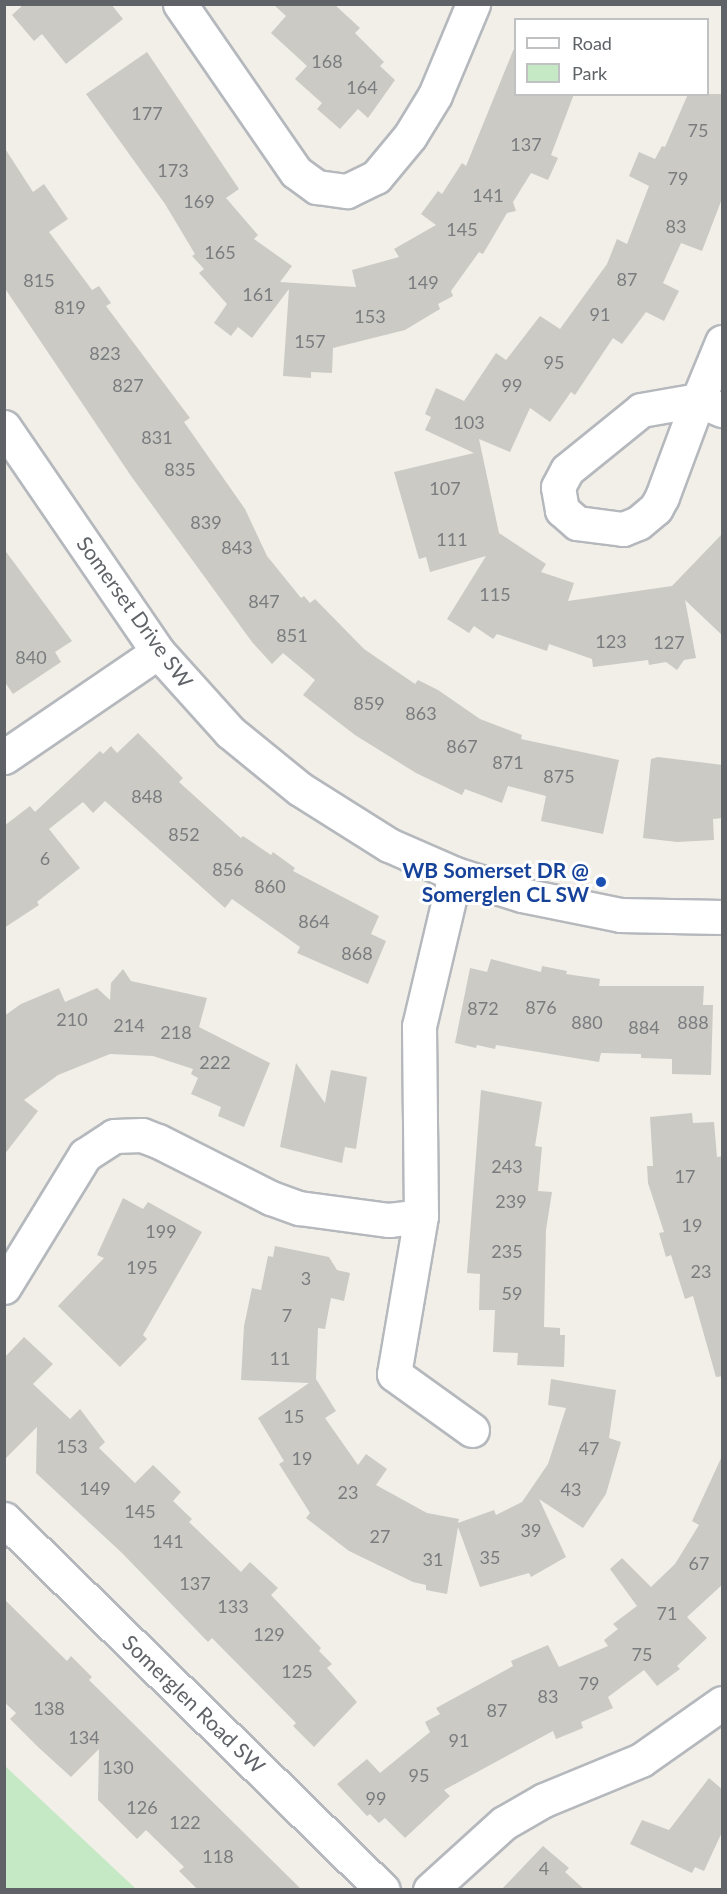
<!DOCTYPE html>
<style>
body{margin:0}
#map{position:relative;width:727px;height:1894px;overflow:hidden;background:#f1efe8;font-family:Lato,sans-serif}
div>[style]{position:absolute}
.green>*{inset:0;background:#c5e8c5}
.building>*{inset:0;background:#cccac5}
.roads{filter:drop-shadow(2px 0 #b5b8bc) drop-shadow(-2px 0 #b5b8bc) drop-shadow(0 2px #b5b8bc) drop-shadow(0 -2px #b5b8bc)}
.minor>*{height:33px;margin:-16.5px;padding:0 16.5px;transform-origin:16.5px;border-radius:16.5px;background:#fff}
.tertiary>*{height:33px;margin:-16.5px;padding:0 16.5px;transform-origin:16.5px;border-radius:16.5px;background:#fff}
.dots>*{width:16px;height:16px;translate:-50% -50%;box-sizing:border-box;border:3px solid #fff;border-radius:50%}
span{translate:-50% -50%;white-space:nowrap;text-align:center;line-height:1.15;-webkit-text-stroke:6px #fff;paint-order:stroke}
.number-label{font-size:18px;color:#7a7d7f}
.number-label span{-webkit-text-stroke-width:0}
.street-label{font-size:21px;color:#5f6368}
.transit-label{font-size:21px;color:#164399;font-weight:700}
.right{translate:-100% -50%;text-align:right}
.frame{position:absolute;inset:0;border:6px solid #5f6368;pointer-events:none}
.legend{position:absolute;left:514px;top:18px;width:195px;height:78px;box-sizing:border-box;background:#fff;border:2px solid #bfc1c3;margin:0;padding:8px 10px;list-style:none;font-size:18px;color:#5f6368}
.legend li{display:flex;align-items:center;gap:12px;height:30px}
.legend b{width:30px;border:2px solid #bfc1c3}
</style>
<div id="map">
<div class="green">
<i style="clip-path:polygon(5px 1766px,136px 1889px,5px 1889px)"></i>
</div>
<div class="building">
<i style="clip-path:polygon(24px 4px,111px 4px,123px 19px,66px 64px,42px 34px,34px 41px,12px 15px)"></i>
<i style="clip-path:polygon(273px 4px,334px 4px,360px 28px,355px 33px,384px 62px,380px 66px,395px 80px,368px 118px,358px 109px,340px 129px,317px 109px,322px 103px,295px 79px,307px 66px,271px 33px,286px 16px)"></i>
<i style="clip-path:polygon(515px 46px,516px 94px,574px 94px,551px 155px,558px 158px,548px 180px,531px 173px,513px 202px,516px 211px,507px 213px,483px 254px,479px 252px,451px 291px,453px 296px,438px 304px,440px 309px,405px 330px,333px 348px,332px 373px,311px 372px,311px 378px,283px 376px,289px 289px,252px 338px,238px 327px,231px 336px,214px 323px,227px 304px,199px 273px,204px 269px,192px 256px,195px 254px,165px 204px,86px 94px,147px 52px,239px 189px,226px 198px,258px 235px,254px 239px,292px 266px,280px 282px,356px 287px,352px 270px,399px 257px,394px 249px,436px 225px,421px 214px,438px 191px,442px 194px,462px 163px,466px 166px)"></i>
<i style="clip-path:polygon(688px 94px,723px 94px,723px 196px,702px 251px,681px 243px,663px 283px,679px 291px,664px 321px,646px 312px,622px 344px,613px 338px,575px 395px,571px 392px,550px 422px,530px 408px,510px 452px,479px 439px,499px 533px,546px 564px,541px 572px,574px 583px,568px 601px,672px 586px,723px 533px,723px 636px,685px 600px,696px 658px,684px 660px,677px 670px,666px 662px,649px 665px,648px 660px,593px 667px,592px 659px,549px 644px,547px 651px,497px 634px,493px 639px,474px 626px,469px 633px,447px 619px,486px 556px,430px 572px,426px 557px,419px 559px,394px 472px,474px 453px,425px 430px,431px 417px,425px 414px,436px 388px,464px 401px,496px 353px,506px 360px,540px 316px,560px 329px,607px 264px,617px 239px,627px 244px,649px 186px,629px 176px,639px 152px,655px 159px,662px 146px,665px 147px)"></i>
<i style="clip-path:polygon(4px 147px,33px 192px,44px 184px,68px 219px,49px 232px,92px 290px,99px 286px,111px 303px,106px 306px,190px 418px,184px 422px,245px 509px,267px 556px,301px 598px,304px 596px,310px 603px,315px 599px,364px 649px,415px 684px,418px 680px,438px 690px,480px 719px,522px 735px,521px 739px,619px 760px,603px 834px,541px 821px,546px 796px,508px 786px,502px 803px,465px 789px,462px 795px,416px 773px,355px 735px,303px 695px,315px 680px,283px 653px,272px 664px,252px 642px,131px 476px,4px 287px)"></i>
<i style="clip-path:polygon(4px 549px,72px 641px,55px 652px,61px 662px,13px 694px,4px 681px)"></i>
<i style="clip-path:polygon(138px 733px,183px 778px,179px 782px,241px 838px,243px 836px,271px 855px,273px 852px,295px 868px,293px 871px,379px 916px,371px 934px,386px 941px,368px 984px,297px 953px,300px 947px,232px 899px,225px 908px,105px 801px,93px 813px,83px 802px,49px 829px,80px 868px,37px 902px,39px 905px,4px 928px,4px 826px,30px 806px,35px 812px,100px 751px,103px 754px,111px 746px,117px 753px)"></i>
<i style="clip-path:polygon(658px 757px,723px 765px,723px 818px,713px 819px,714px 840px,677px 842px,643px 838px,651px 759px)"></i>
<i style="clip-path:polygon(491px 959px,541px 972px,542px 966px,567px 971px,566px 974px,600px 979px,599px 986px,704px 986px,703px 1005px,713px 1005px,711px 1075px,672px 1074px,672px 1059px,641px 1058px,641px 1054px,601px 1053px,599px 1062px,496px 1045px,495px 1049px,477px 1045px,476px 1048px,455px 1043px,470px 968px,487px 972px)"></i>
<i style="clip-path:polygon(123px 969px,131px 981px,207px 998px,199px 1027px,270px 1063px,244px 1127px,218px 1116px,221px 1107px,191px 1094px,198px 1078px,191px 1074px,193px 1069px,153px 1056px,110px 1054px,58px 1075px,24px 1100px,38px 1111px,4px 1155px,4px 1016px,21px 1004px,59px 988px,65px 1002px,97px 988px,110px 1000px,111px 983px)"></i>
<i style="clip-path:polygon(296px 1063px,325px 1103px,331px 1070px,367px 1077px,356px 1149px,345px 1147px,342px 1163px,280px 1147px)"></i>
<i style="clip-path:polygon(481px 1090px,542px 1102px,535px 1146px,542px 1147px,538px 1191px,552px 1192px,546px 1230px,544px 1327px,560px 1328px,560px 1335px,565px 1335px,564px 1367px,517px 1365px,518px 1353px,493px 1352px,495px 1310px,479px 1310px,480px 1274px,467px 1273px)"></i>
<i style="clip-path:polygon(692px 1113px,693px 1123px,714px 1122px,717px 1157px,723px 1156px,723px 1376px,716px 1377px,693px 1296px,685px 1299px,671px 1255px,666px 1257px,659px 1233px,664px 1232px,648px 1183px,647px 1166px,653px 1166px,650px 1117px)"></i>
<i style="clip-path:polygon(123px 1198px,143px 1209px,148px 1202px,202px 1232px,143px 1335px,147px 1339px,120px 1367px,58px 1306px,104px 1258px,97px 1255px)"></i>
<i style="clip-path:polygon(275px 1246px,329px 1257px,337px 1270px,350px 1273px,344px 1301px,331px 1298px,325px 1329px,318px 1328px,316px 1379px,336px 1411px,325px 1418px,358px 1465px,366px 1454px,387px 1469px,376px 1485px,427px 1513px,459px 1519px,458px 1523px,494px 1510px,496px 1515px,522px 1502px,548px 1464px,566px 1408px,548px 1405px,551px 1379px,616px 1390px,609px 1438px,621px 1442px,606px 1494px,583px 1528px,539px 1499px,566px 1557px,531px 1577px,529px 1573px,480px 1587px,458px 1527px,447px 1594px,426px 1590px,426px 1585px,413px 1582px,349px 1551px,306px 1518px,310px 1513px,279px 1464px,284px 1461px,258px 1418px,309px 1383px,241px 1380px,244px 1326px,252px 1288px,261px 1290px,268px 1256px,273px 1257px)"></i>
<i style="clip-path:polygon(24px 1337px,53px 1364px,33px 1384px,70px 1419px,80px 1409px,105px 1442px,99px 1448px,135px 1483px,153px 1465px,181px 1492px,173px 1501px,192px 1519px,189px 1522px,241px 1572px,250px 1562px,278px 1588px,271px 1595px,321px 1648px,319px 1651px,332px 1664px,327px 1668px,357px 1702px,314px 1747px,293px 1726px,296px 1723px,212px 1638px,208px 1642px,122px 1553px,36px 1473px,37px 1427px,4px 1460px,4px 1358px)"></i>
<i style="clip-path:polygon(723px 1454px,723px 1584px,687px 1617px,707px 1638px,677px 1666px,680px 1669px,657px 1686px,644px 1670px,608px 1697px,613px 1708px,581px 1722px,583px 1728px,556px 1739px,553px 1731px,444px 1790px,450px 1796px,405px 1838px,385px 1818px,379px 1823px,370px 1814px,367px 1816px,337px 1784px,367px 1759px,380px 1773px,430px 1732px,425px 1722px,440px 1714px,436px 1708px,513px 1666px,511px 1661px,548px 1645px,559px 1667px,608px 1646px,604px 1640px,618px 1629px,613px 1624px,637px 1606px,610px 1569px,622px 1558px,651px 1587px,675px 1564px,699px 1525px,692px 1521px)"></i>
<i style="clip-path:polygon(4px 1599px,67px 1661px,71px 1656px,92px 1677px,89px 1680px,302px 1890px,198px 1890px,179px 1871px,184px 1867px,146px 1830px,137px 1839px,98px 1800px,99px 1749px,71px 1777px,38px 1747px,10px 1719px,16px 1713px,4px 1702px)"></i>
<i style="clip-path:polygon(709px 1778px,723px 1790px,723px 1830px,704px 1871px,695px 1867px,692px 1873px,630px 1844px,642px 1820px,669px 1830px)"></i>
<i style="clip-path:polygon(543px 1846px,569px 1868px,565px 1872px,585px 1890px,501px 1890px)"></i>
</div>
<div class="roads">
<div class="minor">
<i style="left:180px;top:4px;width:204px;rotate:55.4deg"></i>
<i style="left:296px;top:172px;width:26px;rotate:36deg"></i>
<i style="left:317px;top:187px;width:30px;rotate:8deg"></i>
<i style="left:347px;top:191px;width:32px;rotate:-26deg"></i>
<i style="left:376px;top:177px;width:53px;rotate:-50.3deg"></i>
<i style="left:410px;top:136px;width:48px;rotate:-58.6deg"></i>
<i style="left:435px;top:95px;width:99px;rotate:-67.3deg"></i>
<i style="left:722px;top:342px;width:63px;rotate:112.5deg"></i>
<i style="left:698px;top:400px;width:103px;rotate:110.4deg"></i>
<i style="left:662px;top:497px;width:13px;rotate:119deg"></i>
<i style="left:656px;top:508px;width:23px;rotate:140deg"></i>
<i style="left:638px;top:523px;width:16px;rotate:158deg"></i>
<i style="left:623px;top:529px;width:46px;rotate:-172.6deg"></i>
<i style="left:577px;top:523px;width:20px;rotate:-139deg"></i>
<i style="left:562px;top:510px;width:23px;rotate:-100deg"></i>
<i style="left:558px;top:487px;width:19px;rotate:-62deg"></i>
<i style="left:567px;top:470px;width:95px;rotate:-39deg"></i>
<i style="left:641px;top:410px;width:58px;rotate:-10deg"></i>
<i style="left:698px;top:400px;width:26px;rotate:23deg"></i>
<i style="left:4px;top:757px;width:186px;rotate:-34.3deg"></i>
<i style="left:455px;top:874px;width:156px;rotate:103.3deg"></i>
<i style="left:419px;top:1026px;width:190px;rotate:89.4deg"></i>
<i style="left:421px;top:1216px;width:160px;rotate:99.7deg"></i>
<i style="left:394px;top:1374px;width:96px;rotate:35.7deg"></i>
<i style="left:4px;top:1287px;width:155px;rotate:-58.5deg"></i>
<i style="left:85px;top:1155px;width:35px;rotate:-33deg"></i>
<i style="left:114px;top:1136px;width:28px;rotate:-2deg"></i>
<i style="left:142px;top:1135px;width:17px;rotate:21deg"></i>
<i style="left:158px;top:1141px;width:127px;rotate:26.8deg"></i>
<i style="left:271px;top:1198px;width:30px;rotate:20deg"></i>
<i style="left:299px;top:1208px;width:91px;rotate:7.6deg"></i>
<i style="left:389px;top:1220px;width:32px;rotate:-7deg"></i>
<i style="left:4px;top:1519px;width:530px;rotate:44.39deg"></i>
<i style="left:430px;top:1890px;width:100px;rotate:-42.2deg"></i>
<i style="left:504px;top:1823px;width:46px;rotate:-29.9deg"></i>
<i style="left:544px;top:1800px;width:105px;rotate:-22.4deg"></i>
<i style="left:641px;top:1760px;width:99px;rotate:-35.1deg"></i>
</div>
<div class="tertiary">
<i style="left:4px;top:427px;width:273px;rotate:55.6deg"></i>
<i style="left:158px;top:652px;width:108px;rotate:48deg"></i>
<i style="left:230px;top:732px;width:90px;rotate:39.2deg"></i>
<i style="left:300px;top:789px;width:105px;rotate:32.2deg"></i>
<i style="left:389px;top:845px;width:72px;rotate:23.7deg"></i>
<i style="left:455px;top:874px;width:70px;rotate:17.4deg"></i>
<i style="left:522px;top:895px;width:100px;rotate:11.5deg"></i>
<i style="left:620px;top:915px;width:102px;rotate:1.1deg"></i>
</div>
</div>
<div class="dots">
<i style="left:601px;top:882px;background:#1a4fb4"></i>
</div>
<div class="number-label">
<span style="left:327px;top:61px">168</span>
<span style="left:362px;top:87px">164</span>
<span style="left:147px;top:113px">177</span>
<span style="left:698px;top:130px">75</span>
<span style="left:526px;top:144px">137</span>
<span style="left:173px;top:170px">173</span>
<span style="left:678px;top:178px">79</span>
<span style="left:488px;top:195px">141</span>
<span style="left:199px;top:201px">169</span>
<span style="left:676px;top:226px">83</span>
<span style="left:462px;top:229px">145</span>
<span style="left:220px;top:252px">165</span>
<span style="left:627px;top:279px">87</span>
<span style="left:39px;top:280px">815</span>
<span style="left:423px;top:282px">149</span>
<span style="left:258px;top:294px">161</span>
<span style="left:70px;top:307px">819</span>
<span style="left:600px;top:314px">91</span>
<span style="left:370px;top:316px">153</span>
<span style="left:310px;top:341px">157</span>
<span style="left:105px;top:353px">823</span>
<span style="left:554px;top:362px">95</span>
<span style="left:128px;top:385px">827</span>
<span style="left:512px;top:385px">99</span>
<span style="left:469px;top:422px">103</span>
<span style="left:157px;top:437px">831</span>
<span style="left:180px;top:469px">835</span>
<span style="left:445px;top:488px">107</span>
<span style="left:206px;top:522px">839</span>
<span style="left:452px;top:539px">111</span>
<span style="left:237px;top:547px">843</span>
<span style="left:495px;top:594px">115</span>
<span style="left:264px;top:601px">847</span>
<span style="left:292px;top:635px">851</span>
<span style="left:611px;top:641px">123</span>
<span style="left:669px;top:642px">127</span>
<span style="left:31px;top:657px">840</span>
<span style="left:369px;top:703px">859</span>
<span style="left:421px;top:713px">863</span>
<span style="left:462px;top:746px">867</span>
<span style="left:508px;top:762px">871</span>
<span style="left:559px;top:776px">875</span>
<span style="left:147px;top:796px">848</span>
<span style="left:184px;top:834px">852</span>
<span style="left:45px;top:858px">6</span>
<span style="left:228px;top:869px">856</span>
<span style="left:270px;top:886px">860</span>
<span style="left:314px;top:921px">864</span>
<span style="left:357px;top:953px">868</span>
<span style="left:541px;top:1007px">876</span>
<span style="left:483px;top:1008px">872</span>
<span style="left:72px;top:1019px">210</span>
<span style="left:587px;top:1022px">880</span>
<span style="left:693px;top:1022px">888</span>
<span style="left:129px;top:1025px">214</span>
<span style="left:644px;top:1027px">884</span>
<span style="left:176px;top:1032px">218</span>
<span style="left:215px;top:1062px">222</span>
<span style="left:507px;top:1166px">243</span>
<span style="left:685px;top:1176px">17</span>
<span style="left:511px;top:1201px">239</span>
<span style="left:692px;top:1225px">19</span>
<span style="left:161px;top:1231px">199</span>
<span style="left:507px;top:1251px">235</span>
<span style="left:142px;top:1267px">195</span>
<span style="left:701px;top:1271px">23</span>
<span style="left:306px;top:1278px">3</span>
<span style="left:512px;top:1293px">59</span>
<span style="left:287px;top:1315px">7</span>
<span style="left:280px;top:1358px">11</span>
<span style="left:294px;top:1416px">15</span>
<span style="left:72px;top:1446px">153</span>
<span style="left:589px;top:1448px">47</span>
<span style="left:302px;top:1458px">19</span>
<span style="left:95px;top:1488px">149</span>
<span style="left:571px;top:1489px">43</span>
<span style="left:348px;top:1492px">23</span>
<span style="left:140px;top:1511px">145</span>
<span style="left:531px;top:1530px">39</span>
<span style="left:380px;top:1536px">27</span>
<span style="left:168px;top:1541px">141</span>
<span style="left:490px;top:1557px">35</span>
<span style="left:433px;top:1559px">31</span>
<span style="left:699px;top:1563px">67</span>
<span style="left:195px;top:1583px">137</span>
<span style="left:233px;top:1606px">133</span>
<span style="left:667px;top:1613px">71</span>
<span style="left:269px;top:1634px">129</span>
<span style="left:642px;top:1654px">75</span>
<span style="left:297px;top:1671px">125</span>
<span style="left:589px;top:1683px">79</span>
<span style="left:548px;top:1696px">83</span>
<span style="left:49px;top:1708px">138</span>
<span style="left:497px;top:1710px">87</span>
<span style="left:84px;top:1737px">134</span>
<span style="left:459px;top:1740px">91</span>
<span style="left:118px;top:1767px">130</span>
<span style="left:419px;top:1775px">95</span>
<span style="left:376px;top:1798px">99</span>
<span style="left:142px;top:1807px">126</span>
<span style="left:185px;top:1822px">122</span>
<span style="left:218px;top:1856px">118</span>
<span style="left:544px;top:1868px">4</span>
</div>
<div class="street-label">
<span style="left:135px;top:612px;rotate:54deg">Somerset Drive SW</span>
<span style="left:194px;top:1704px;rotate:44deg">Somerglen Road SW</span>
</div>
<div class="transit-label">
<span class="right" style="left:589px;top:882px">WB Somerset DR @<br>Somerglen CL SW</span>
</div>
<div class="frame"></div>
<ul class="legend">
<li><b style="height:8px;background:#fff"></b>Road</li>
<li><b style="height:16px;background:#c5e8c5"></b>Park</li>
</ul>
</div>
